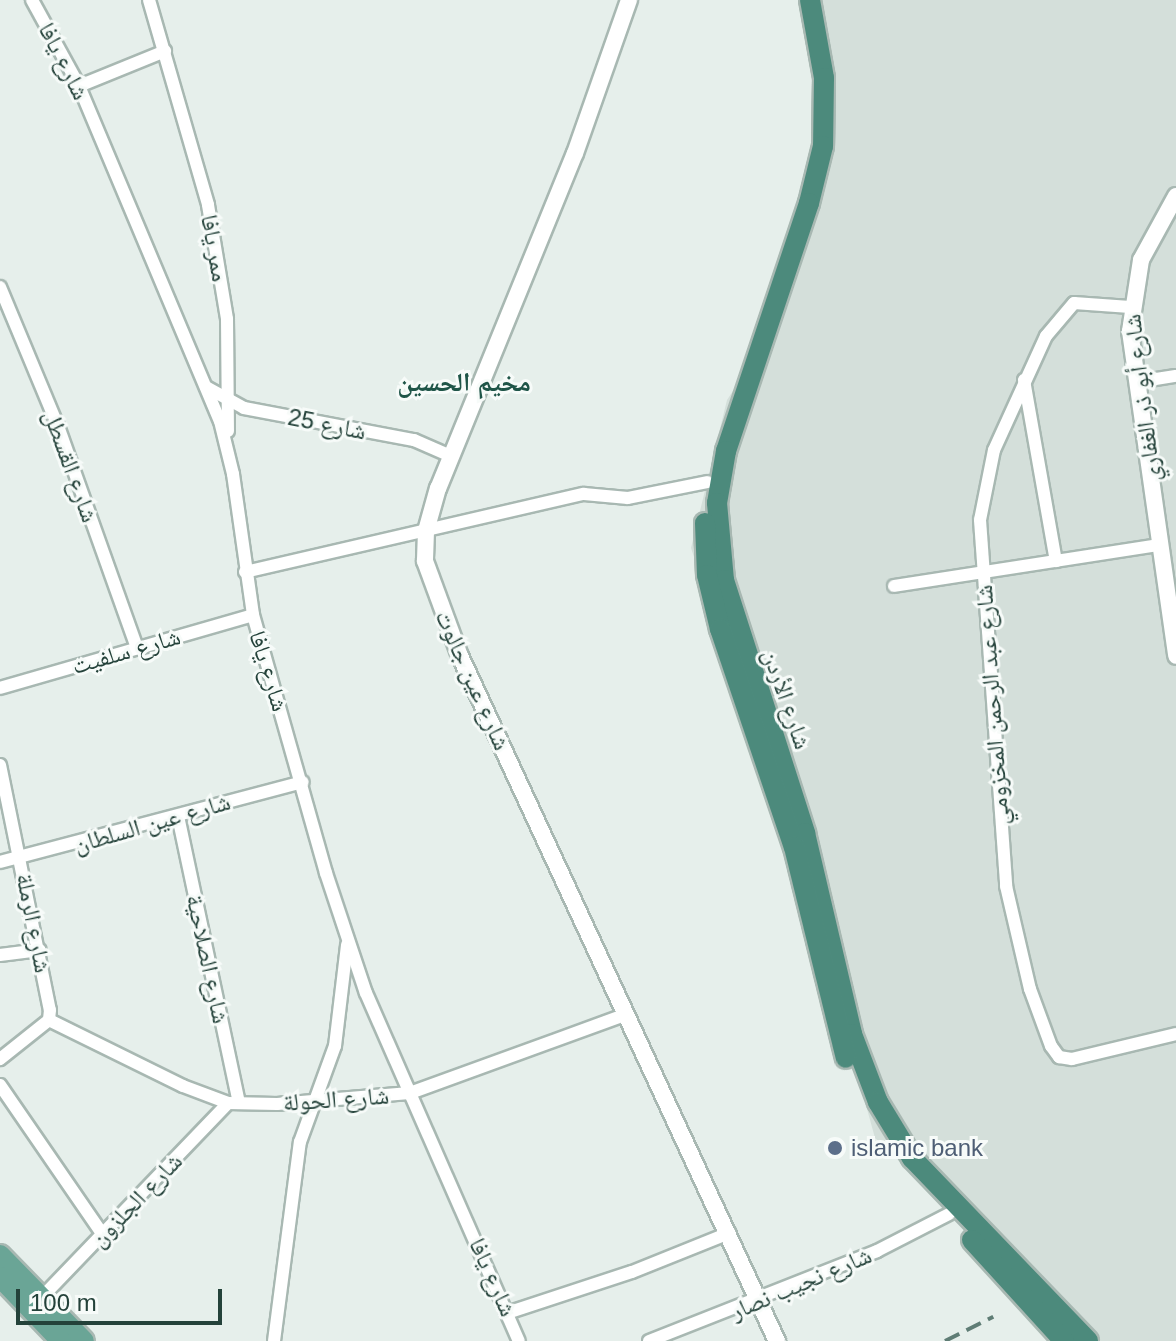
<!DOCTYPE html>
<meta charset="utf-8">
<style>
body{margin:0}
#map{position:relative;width:1176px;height:1341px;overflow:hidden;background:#e6efeb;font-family:Arial,"Noto Naskh Arabic",sans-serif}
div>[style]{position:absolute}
.built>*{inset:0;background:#d4dfda}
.roads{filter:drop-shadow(2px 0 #a8b8b2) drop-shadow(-2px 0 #a8b8b2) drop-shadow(0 2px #a8b8b2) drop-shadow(0 -2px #a8b8b2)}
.minor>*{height:12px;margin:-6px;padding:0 6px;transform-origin:6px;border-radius:6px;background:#fff}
.tertiary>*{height:16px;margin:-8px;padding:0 8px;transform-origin:8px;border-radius:8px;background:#fff}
.primary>*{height:20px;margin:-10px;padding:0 10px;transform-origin:10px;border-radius:10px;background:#6aa596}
.trunk>*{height:20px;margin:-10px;padding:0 10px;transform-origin:10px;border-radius:10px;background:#4c8a7c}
.rail>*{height:4px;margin-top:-2px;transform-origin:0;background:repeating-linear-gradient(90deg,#5f7d75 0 16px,transparent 0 24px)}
.dots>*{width:22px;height:22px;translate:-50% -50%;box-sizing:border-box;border:4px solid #f7fbf9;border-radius:50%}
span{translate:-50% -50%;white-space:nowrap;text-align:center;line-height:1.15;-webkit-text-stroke:6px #f7fbf9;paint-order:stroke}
.street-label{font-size:24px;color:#24423a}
.service-label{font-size:24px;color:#4e5e75}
.left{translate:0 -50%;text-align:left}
.neighbourhood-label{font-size:26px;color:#1f5548;font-weight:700}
.scale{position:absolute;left:16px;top:1289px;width:206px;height:36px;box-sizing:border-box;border:4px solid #24423a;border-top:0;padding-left:10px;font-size:24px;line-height:28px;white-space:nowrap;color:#24423a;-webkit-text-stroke:6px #f7fbf9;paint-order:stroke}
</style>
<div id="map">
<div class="built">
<i style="clip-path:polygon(804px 0,1176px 0,1176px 1341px,1074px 1341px,936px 1193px,875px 1138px,815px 920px,691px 548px,727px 400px,758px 353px,826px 106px)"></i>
</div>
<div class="roads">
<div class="minor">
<i style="left:32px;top:0;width:98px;rotate:61.3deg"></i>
<i style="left:79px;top:86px;width:363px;rotate:67.2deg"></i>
<i style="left:220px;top:421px;width:55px;rotate:76.2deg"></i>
<i style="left:233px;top:474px;width:142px;rotate:81.9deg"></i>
<i style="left:253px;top:615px;width:268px;rotate:74.2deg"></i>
<i style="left:326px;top:873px;width:126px;rotate:71.6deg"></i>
<i style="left:366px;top:993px;width:380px;rotate:66.3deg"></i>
<i style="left:149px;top:0;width:213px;rotate:73.9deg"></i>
<i style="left:208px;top:205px;width:116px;rotate:80.5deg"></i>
<i style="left:227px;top:319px;width:112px;rotate:89.5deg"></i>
<i style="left:79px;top:86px;width:93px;rotate:-22.1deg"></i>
<i style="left:0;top:287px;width:151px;rotate:67.4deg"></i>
<i style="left:58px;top:426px;width:236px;rotate:70.4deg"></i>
<i style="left:1130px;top:307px;width:56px;rotate:-175.9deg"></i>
<i style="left:1074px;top:303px;width:43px;rotate:130.3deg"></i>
<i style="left:1046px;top:336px;width:125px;rotate:114.5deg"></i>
<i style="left:994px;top:450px;width:71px;rotate:101.3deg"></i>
<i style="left:980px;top:520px;width:367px;rotate:85.9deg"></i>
<i style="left:1006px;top:886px;width:106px;rotate:76.9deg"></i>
<i style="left:1030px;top:989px;width:61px;rotate:69.8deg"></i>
<i style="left:1051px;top:1046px;width:14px;rotate:54deg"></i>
<i style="left:1059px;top:1057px;width:13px;rotate:9deg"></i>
<i style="left:1072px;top:1059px;width:107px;rotate:-13.5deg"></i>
<i style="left:1024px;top:380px;width:184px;rotate:80deg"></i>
<i style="left:1137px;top:382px;width:39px;rotate:-9deg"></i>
<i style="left:206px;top:387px;width:43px;rotate:28.9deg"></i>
<i style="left:244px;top:408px;width:173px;rotate:10.7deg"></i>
<i style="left:414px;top:440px;width:40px;rotate:23.4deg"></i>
<i style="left:245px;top:572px;width:348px;rotate:-13deg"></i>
<i style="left:584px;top:494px;width:44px;rotate:5.2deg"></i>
<i style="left:628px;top:498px;width:81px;rotate:-11.4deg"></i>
<i style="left:894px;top:586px;width:269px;rotate:-8.8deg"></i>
<i style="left:0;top:688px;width:263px;rotate:-16.1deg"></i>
<i style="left:0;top:765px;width:250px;rotate:78.5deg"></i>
<i style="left:50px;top:1010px;width:10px;rotate:96deg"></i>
<i style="left:49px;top:1020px;width:63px;rotate:141.5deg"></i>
<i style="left:178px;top:816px;width:293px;rotate:78deg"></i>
<i style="left:0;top:862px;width:313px;rotate:-14.8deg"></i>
<i style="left:0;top:955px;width:40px;rotate:-7.1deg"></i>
<i style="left:49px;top:1020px;width:149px;rotate:26.2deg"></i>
<i style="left:183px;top:1086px;width:48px;rotate:20.7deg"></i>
<i style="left:228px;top:1103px;width:49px;rotate:1.2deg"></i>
<i style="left:277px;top:1104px;width:133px;rotate:-4.7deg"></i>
<i style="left:410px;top:1093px;width:231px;rotate:-20deg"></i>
<i style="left:0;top:1085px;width:182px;rotate:55.5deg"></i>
<i style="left:43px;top:1296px;width:267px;rotate:-46.2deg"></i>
<i style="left:510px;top:1312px;width:128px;rotate:-18.2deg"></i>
<i style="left:632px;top:1272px;width:105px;rotate:-21.9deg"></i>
<i style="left:274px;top:1341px;width:201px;rotate:-82.6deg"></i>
<i style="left:300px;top:1142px;width:102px;rotate:-70deg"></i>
<i style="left:335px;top:1046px;width:102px;rotate:-83.2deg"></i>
<i style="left:649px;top:1341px;width:245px;rotate:-21.5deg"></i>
<i style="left:877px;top:1251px;width:81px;rotate:-27.2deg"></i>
</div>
<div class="tertiary">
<i style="left:629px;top:0;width:162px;rotate:109.4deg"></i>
<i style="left:575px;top:153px;width:362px;rotate:112.2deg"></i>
<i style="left:438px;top:488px;width:45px;rotate:105.6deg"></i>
<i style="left:426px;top:531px;width:30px;rotate:92deg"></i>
<i style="left:425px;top:561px;width:101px;rotate:69.8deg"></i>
<i style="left:460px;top:656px;width:755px;rotate:65.17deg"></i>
<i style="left:1176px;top:196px;width:73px;rotate:118.7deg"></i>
<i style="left:1141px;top:260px;width:72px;rotate:98.8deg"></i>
<i style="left:1130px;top:331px;width:328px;rotate:81.9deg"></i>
</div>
<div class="primary">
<i style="left:0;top:1255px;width:120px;rotate:45.7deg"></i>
<i style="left:0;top:1277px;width:88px;rotate:46.4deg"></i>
</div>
<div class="trunk">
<i style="left:810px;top:0;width:79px;rotate:79.8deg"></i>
<i style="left:824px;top:78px;width:68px;rotate:90.8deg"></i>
<i style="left:823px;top:146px;width:59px;rotate:103.8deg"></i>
<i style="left:809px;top:203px;width:262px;rotate:108.5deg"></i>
<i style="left:726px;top:451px;width:53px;rotate:99.8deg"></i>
<i style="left:717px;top:503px;width:77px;rotate:84.8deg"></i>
<i style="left:724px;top:580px;width:266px;rotate:72.2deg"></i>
<i style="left:805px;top:833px;width:206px;rotate:76.8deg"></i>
<i style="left:852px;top:1034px;width:73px;rotate:69.1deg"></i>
<i style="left:878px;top:1102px;width:66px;rotate:58.7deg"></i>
<i style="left:912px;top:1158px;width:254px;rotate:46.1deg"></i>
<i style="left:705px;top:523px;width:52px;rotate:87.8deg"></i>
<i style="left:707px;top:575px;width:56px;rotate:76.5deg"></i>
<i style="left:720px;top:629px;width:230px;rotate:71.3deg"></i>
<i style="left:794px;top:847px;width:217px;rotate:76.2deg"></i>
<i style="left:972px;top:1240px;width:137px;rotate:47.7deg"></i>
</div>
</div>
<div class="rail">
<i style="left:945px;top:1341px;width:54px;rotate:-26.6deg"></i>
</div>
<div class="dots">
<i style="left:835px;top:1148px;background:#5c6f8a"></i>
</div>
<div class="street-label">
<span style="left:64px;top:61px;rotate:63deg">شارع يافا</span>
<span style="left:215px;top:248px;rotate:80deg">ممر يافا</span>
<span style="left:1142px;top:398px;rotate:-97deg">شارع أبو ذر الغفاري</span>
<span style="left:327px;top:424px;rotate:11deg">شارع 25</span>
<span style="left:71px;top:466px;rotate:70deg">شارع القسطل</span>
<span style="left:126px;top:651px;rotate:-16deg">شارع سلفيت</span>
<span style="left:269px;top:671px;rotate:73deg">شارع يافا</span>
<span style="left:473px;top:680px;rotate:66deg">شارع عين جالوت</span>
<span style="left:787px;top:699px;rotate:71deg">شارع الأردن</span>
<span style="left:992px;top:705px;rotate:-94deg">شارع عبد الرحمن المخزومي</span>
<span style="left:152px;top:823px;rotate:-16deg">شارع عين السلطان</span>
<span style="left:34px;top:923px;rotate:79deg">شارع الرملة</span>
<span style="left:208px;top:959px;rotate:78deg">شارع الصلاحية</span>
<span style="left:336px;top:1099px;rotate:-4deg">شارع الحولة</span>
<span style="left:136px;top:1200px;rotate:-46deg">شارع الجلزون</span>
<span style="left:493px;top:1277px;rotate:66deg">شارع يافا</span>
<span style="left:801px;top:1283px;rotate:-23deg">شارع نجيب نصار</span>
</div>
<div class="service-label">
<span class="left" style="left:851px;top:1148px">islamic bank</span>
</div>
<div class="neighbourhood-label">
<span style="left:464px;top:383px">مخيم الحسين</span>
</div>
<div class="scale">100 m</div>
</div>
